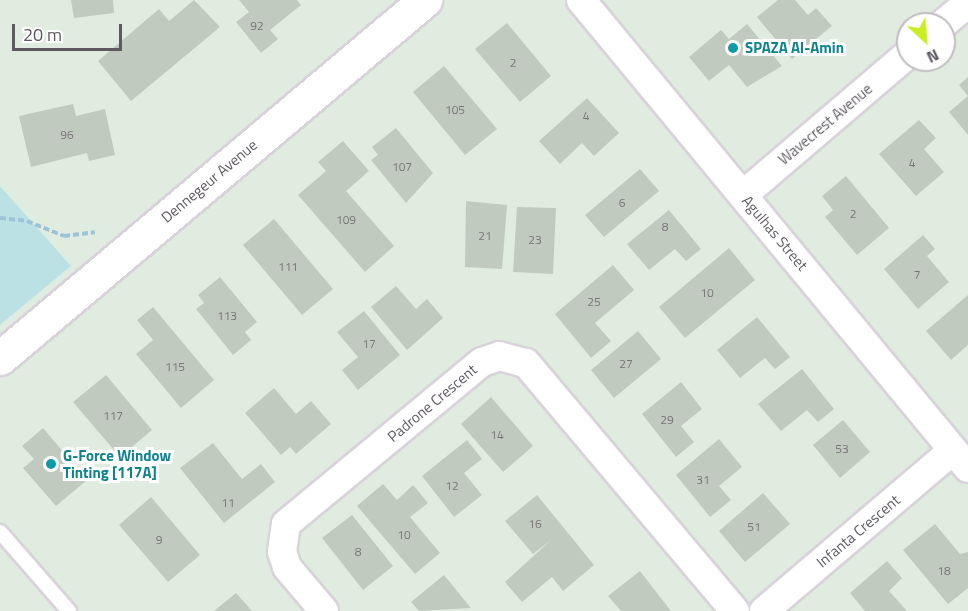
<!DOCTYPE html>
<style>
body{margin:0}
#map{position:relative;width:968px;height:611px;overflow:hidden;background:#e1ece0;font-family:"Titillium Web",sans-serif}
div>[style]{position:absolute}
.green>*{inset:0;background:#bbe1e5}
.building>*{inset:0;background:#c1cabe}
.path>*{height:4px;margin-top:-2px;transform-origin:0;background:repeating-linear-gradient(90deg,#9dc3d7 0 6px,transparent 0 9px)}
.roads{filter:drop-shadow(2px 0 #d8d3da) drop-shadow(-2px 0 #d8d3da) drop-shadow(0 2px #d8d3da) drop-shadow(0 -2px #d8d3da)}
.lane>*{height:14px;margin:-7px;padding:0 7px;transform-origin:7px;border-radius:7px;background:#fff}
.street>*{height:28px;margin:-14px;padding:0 14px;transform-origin:14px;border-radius:14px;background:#fff}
.secondary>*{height:33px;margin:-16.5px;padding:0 16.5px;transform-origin:16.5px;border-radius:16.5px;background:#fff}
.dots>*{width:16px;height:16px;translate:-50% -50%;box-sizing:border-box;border:3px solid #fff;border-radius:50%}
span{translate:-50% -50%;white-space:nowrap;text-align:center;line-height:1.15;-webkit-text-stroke:6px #fff;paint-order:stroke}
.number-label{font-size:12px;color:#777578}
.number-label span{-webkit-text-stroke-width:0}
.culture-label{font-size:15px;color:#0d838f;font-weight:700}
.left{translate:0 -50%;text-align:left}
.street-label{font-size:15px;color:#5e5961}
.north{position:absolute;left:896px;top:12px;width:60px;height:60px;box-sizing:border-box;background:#fff;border:2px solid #bfbdc0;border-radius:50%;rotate:154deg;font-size:16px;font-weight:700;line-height:24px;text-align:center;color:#5e5961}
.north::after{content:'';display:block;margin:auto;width:21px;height:27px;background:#caee24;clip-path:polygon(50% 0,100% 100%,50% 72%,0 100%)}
.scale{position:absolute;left:12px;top:24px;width:110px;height:27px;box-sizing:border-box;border:3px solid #5e5961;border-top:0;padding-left:8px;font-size:18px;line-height:21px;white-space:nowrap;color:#5e5961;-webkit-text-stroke:4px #fff;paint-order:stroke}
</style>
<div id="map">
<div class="green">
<i style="clip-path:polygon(0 186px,71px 266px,0 325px)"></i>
</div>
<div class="building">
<i style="clip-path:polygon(71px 0,113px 0,114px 13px,74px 18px)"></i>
<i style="clip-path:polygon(194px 0,220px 27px,131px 101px,98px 61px,159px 9px,169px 21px)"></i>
<i style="clip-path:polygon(239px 0,297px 0,301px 5px,270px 30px,278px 39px,261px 53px,236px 22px,249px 12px)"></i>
<i style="clip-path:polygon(778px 0,795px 0,808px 15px,816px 8px,832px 26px,792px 59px,757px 17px)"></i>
<i style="clip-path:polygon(507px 23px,551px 76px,520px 102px,475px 49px)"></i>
<i style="clip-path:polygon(747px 24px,782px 66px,747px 87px,729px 65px,709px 81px,689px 57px,721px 30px,729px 39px)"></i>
<i style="clip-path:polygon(444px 66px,497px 129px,465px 155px,413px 92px)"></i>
<i style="clip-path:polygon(968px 77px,968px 135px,949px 112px,968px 96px,959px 85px)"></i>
<i style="clip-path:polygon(587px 98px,619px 133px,594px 156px,582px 143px,560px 164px,539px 141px)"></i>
<i style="clip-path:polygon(73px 104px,76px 116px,105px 109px,115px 155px,89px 161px,87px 153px,31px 167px,19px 116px)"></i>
<i style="clip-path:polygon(919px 120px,936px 138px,924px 149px,944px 172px,916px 196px,879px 154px)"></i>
<i style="clip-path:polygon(396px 128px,433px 173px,406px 203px,371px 160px,378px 155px,372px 147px)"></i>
<i style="clip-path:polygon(343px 141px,369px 171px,346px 191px,394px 246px,365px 272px,298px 195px,326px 171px,318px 162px)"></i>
<i style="clip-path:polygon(640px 169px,659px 191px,604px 237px,585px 215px)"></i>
<i style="clip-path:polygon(846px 176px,889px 228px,857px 255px,825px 217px,833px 210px,822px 196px)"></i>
<i style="clip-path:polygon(466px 201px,507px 205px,502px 269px,465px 267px)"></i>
<i style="clip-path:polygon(517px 207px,556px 208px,553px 274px,513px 272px)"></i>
<i style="clip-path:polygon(669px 210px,701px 249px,686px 261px,675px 249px,649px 270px,627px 244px)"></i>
<i style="clip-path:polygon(274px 219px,333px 289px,302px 315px,243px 245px)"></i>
<i style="clip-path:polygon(923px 235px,935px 249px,927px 256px,949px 282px,918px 309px,884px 269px)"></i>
<i style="clip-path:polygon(729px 248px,755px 280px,685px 338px,659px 307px)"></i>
<i style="clip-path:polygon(613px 265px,634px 290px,595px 323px,611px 341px,591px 358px,555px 314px)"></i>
<i style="clip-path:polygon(220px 277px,257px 322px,245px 332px,251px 340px,233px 355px,196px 309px,204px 303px,198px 295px)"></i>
<i style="clip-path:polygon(396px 286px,416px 309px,427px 299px,443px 318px,407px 350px,371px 307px)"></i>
<i style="clip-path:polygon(968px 295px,968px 345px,951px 360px,926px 331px)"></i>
<i style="clip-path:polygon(153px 307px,214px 380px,181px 408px,136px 354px,153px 340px,137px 320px)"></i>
<i style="clip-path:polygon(364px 311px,400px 355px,358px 390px,342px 370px,358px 357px,337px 332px)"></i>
<i style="clip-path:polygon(757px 317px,790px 357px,775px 369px,765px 358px,740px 378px,717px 350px)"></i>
<i style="clip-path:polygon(638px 331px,661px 359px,614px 398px,591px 370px)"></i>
<i style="clip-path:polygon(802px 369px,834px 409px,818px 422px,807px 410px,781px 431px,758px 404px)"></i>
<i style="clip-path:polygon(106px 375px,152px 430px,120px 457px,73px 402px)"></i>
<i style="clip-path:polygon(681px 382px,702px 409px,681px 426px,694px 442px,676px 457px,642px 414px)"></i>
<i style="clip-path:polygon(274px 388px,296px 414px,311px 401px,331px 424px,296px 454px,290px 447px,281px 455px,245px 413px)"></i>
<i style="clip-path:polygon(491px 397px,533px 446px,503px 472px,461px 424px)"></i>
<i style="clip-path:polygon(843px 420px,870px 452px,840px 478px,813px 445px)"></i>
<i style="clip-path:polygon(43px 428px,87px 480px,56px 506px,23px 468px,34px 459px,22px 446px)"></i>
<i style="clip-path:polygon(719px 439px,742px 467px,719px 486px,731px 500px,710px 517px,676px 475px)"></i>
<i style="clip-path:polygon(467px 440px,482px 459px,464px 473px,482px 495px,454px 517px,422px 476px)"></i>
<i style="clip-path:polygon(213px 443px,242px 479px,261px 464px,275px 482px,224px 523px,180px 468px)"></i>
<i style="clip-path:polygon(383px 484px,397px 500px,413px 485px,428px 503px,410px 517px,440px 553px,415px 574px,357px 506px)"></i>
<i style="clip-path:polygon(763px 493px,790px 524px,745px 562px,719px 531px)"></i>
<i style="clip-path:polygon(537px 495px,594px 565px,563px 591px,552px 577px,522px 602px,505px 582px,551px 540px,533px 554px,505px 521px)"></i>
<i style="clip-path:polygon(151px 497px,200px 555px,168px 582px,119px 525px)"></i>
<i style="clip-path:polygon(352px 515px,393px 566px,363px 590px,322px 538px)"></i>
<i style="clip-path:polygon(935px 524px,960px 554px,968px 552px,968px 588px,948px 604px,903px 550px)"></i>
<i style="clip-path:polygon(887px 561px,902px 578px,889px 591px,907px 611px,865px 611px,850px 593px)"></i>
<i style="clip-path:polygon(640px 571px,671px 611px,621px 611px,608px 596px)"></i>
<i style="clip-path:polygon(444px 575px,471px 608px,419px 611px,411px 602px)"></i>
<i style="clip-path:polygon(236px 593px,252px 611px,214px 611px)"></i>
</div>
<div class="path">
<i style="left:0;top:218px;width:27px;rotate:6deg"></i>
<i style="left:27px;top:221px;width:40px;rotate:22deg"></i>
<i style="left:64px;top:236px;width:31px;rotate:-7deg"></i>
</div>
<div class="roads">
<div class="lane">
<i style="left:0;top:532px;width:105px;rotate:48.9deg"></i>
</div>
<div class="street">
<i style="left:581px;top:0;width:607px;rotate:50.41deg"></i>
<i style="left:943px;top:24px;width:33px;rotate:-40deg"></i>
<i style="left:743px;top:195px;width:217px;rotate:-40.5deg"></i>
<i style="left:324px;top:611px;width:57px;rotate:-130.1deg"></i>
<i style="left:287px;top:567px;width:16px;rotate:-108deg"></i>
<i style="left:282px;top:552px;width:28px;rotate:-82deg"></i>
<i style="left:286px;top:524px;width:254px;rotate:-39.6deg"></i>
<i style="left:482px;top:362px;width:18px;rotate:-19deg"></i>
<i style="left:499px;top:356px;width:28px;rotate:15deg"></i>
<i style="left:526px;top:363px;width:324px;rotate:49.9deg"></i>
<i style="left:764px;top:611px;width:247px;rotate:-40.4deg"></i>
</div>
<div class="secondary">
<i style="left:0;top:358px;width:556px;rotate:-40.11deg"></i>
</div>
</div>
<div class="dots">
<i style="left:733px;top:48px;background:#0f9aa8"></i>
<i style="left:51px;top:464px;background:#0f9aa8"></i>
</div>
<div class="number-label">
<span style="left:257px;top:26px">92</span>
<span style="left:513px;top:63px">2</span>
<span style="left:455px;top:110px">105</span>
<span style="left:586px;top:116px">4</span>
<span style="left:67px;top:135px">96</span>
<span style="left:912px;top:163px">4</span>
<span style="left:402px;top:167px">107</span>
<span style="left:622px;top:203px">6</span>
<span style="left:853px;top:214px">2</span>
<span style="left:346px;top:220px">109</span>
<span style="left:665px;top:227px">8</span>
<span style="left:485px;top:236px">21</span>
<span style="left:535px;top:240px">23</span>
<span style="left:288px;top:267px">111</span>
<span style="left:917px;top:275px">7</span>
<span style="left:707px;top:293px">10</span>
<span style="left:594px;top:302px">25</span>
<span style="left:227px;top:316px">113</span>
<span style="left:369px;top:344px">17</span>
<span style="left:626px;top:364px">27</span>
<span style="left:175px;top:367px">115</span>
<span style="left:113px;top:416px">117</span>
<span style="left:667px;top:420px">29</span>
<span style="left:497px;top:435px">14</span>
<span style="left:842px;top:449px">53</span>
<span style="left:703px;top:480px">31</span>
<span style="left:452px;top:486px">12</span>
<span style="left:228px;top:503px">11</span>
<span style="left:535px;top:524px">16</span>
<span style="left:754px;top:527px">51</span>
<span style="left:404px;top:535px">10</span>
<span style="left:159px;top:540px">9</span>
<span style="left:358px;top:552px">8</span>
<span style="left:944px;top:571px">18</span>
</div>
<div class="culture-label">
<span class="left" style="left:745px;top:48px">SPAZA Al-Amin</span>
<span class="left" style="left:63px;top:464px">G-Force Window<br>Tinting [117A]</span>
</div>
<div class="street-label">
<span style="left:825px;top:124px;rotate:-40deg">Wavecrest Avenue</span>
<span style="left:209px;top:181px;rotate:-40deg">Dennegeur Avenue</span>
<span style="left:775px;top:233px;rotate:50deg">Agulhas Street</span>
<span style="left:432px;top:403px;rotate:-40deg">Padrone Crescent</span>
<span style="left:858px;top:531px;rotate:-40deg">Infanta Crescent</span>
</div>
<div class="north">N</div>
<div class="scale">20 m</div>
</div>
